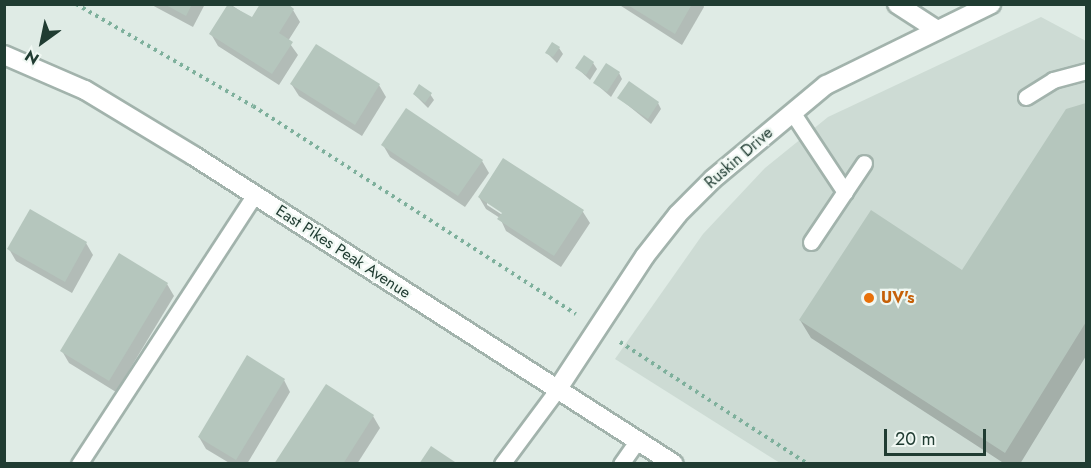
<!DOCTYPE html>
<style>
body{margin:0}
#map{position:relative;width:1091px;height:468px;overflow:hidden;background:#dfebe5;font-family:Jost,sans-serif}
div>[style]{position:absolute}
.built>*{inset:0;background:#cddbd4}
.shadow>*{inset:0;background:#0003}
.building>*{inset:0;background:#b5c6bd}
.path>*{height:4px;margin-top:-2px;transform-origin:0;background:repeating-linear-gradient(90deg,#7eb09c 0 3px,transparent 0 7.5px)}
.roads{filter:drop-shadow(2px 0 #a2b3ac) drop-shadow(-2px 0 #a2b3ac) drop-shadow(0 2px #a2b3ac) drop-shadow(0 -2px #a2b3ac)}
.lane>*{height:15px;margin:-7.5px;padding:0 7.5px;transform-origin:7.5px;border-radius:7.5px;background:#fff}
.street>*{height:18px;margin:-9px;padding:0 9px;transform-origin:9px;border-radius:9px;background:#fff}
.secondary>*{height:18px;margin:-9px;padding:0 9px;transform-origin:9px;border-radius:9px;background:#fff}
.dots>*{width:16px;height:16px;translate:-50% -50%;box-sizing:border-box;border:3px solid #f0f8f3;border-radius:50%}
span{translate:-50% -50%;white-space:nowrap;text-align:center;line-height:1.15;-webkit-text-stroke:4.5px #f0f8f3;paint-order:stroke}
.street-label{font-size:16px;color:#203c32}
.food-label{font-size:16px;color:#c56008;font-weight:700}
.left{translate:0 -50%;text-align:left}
.frame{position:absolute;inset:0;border:6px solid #203c32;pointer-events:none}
.north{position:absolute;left:12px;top:12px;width:60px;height:60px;-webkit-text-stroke:4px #f0f8f3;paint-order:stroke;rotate:213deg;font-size:16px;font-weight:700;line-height:24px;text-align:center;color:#203c32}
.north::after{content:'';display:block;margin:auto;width:21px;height:27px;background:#203c32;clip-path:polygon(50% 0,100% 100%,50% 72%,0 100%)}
.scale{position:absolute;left:884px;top:429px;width:102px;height:27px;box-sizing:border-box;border:3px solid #203c32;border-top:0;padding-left:8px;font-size:18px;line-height:21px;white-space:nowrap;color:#203c32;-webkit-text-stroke:4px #f0f8f3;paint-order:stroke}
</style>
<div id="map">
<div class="built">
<i style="clip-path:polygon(1041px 17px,1086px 41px,1086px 463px,780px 463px,615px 359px,703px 234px,765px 168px,828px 117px)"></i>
</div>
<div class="shadow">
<i style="clip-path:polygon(150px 4px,205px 4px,193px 27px)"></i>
<i style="clip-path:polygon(230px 4px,252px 19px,293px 10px,300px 22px,288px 41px,298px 55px,279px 85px,218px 46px,211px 34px)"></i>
<i style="clip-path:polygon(618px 4px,703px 4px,704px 7px,682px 45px)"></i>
<i style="clip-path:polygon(317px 46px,379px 85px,386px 97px,362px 136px,299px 96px,292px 85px)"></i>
<i style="clip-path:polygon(559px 48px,563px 54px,557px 63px,547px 53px)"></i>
<i style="clip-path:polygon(593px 63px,597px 69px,590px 80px,577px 68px)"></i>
<i style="clip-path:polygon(619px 73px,622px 79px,611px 97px,595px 83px)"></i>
<i style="clip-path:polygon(414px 94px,430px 94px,434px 100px,428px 108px)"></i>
<i style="clip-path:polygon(619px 98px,658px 103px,661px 109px,651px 124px)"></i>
<i style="clip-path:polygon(1086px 105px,1086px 356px,1020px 464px,1005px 464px,811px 338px,800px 320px,962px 272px,1067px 111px)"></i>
<i style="clip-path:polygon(383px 145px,482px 161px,489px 173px,465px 207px,390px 157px)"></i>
<i style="clip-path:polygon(evenodd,504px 160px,583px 212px,590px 223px,561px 267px,506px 231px,500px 218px,486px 209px,479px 197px,504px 160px,487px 201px,509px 215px,507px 218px,487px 205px,487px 201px)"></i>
<i style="clip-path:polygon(86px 243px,93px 255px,72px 293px,16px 261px,9px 249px)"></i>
<i style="clip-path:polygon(167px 284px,174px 296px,116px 392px,69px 363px,62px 351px)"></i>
<i style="clip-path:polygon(284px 380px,290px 392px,247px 464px,231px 464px,206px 449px,199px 437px)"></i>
<i style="clip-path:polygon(373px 416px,380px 428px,357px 464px,276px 464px)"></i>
</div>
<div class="building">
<i style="clip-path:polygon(164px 4px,192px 4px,186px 16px)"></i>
<i style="clip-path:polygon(228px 4px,252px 17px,260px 4px,288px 4px,294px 9px,279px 33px,293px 42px,272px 74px,209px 34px)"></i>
<i style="clip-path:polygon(626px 4px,692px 4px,675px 34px)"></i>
<i style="clip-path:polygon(552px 42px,560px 47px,553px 57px,545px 53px)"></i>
<i style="clip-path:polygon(316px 44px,380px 84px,355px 125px,290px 84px)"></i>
<i style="clip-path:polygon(584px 55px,594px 62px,586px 75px,575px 68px)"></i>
<i style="clip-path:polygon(606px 63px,620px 72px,607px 92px,593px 83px)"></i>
<i style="clip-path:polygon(629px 81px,659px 102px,648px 119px,617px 98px)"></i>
<i style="clip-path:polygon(419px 84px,432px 93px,425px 103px,413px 94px)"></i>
<i style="clip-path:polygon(1086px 103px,1086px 322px,1005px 453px,799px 320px,871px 210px,962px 270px,1066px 109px)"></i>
<i style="clip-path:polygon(406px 108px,483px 160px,458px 196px,381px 145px)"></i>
<i style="clip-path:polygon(503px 158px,584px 210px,554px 256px,497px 219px,502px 213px,478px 197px)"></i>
<i style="clip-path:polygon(30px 209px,87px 242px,65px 282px,7px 249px)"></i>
<i style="clip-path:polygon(119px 253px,168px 283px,109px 381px,60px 351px)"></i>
<i style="clip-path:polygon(247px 355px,285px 379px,236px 460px,198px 437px)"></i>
<i style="clip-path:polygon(326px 384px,374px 415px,343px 464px,274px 464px)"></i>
<i style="clip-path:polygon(431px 446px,458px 464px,419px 464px)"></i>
</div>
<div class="path">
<i style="left:76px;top:4px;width:204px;rotate:30deg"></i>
<i style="left:253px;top:106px;width:384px;rotate:32.8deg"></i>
<i style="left:620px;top:342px;width:224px;rotate:33deg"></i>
</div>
<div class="roads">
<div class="lane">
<i style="left:1026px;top:97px;width:32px;rotate:-32deg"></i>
<i style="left:1053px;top:80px;width:34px;rotate:-15deg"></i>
<i style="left:792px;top:112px;width:96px;rotate:56.5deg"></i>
<i style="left:811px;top:242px;width:95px;rotate:-56.1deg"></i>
<i style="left:79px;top:464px;width:322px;rotate:-56.9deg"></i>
<i style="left:502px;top:464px;width:92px;rotate:-53.4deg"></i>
<i style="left:621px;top:464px;width:29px;rotate:-55deg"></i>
</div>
<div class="street">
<i style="left:897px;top:4px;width:48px;rotate:33deg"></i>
<i style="left:557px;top:390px;width:160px;rotate:-56.7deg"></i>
<i style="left:645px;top:256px;width:53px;rotate:-51.8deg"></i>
<i style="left:678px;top:214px;width:49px;rotate:-45deg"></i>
<i style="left:713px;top:179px;width:147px;rotate:-39.8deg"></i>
<i style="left:826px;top:85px;width:184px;rotate:-26.1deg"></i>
</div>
<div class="secondary">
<i style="left:4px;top:55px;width:88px;rotate:23.4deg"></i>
<i style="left:85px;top:90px;width:127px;rotate:31.2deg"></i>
<i style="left:194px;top:156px;width:570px;rotate:32.69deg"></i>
</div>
</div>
<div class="dots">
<i style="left:869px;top:298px;background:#e8710a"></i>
</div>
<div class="street-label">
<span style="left:739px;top:158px;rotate:-41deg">Ruskin Drive</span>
<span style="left:343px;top:252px;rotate:33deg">East Pikes Peak Avenue</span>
</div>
<div class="food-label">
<span class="left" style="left:881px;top:298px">UV's</span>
</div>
<div class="frame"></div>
<div class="north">N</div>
<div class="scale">20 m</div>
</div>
